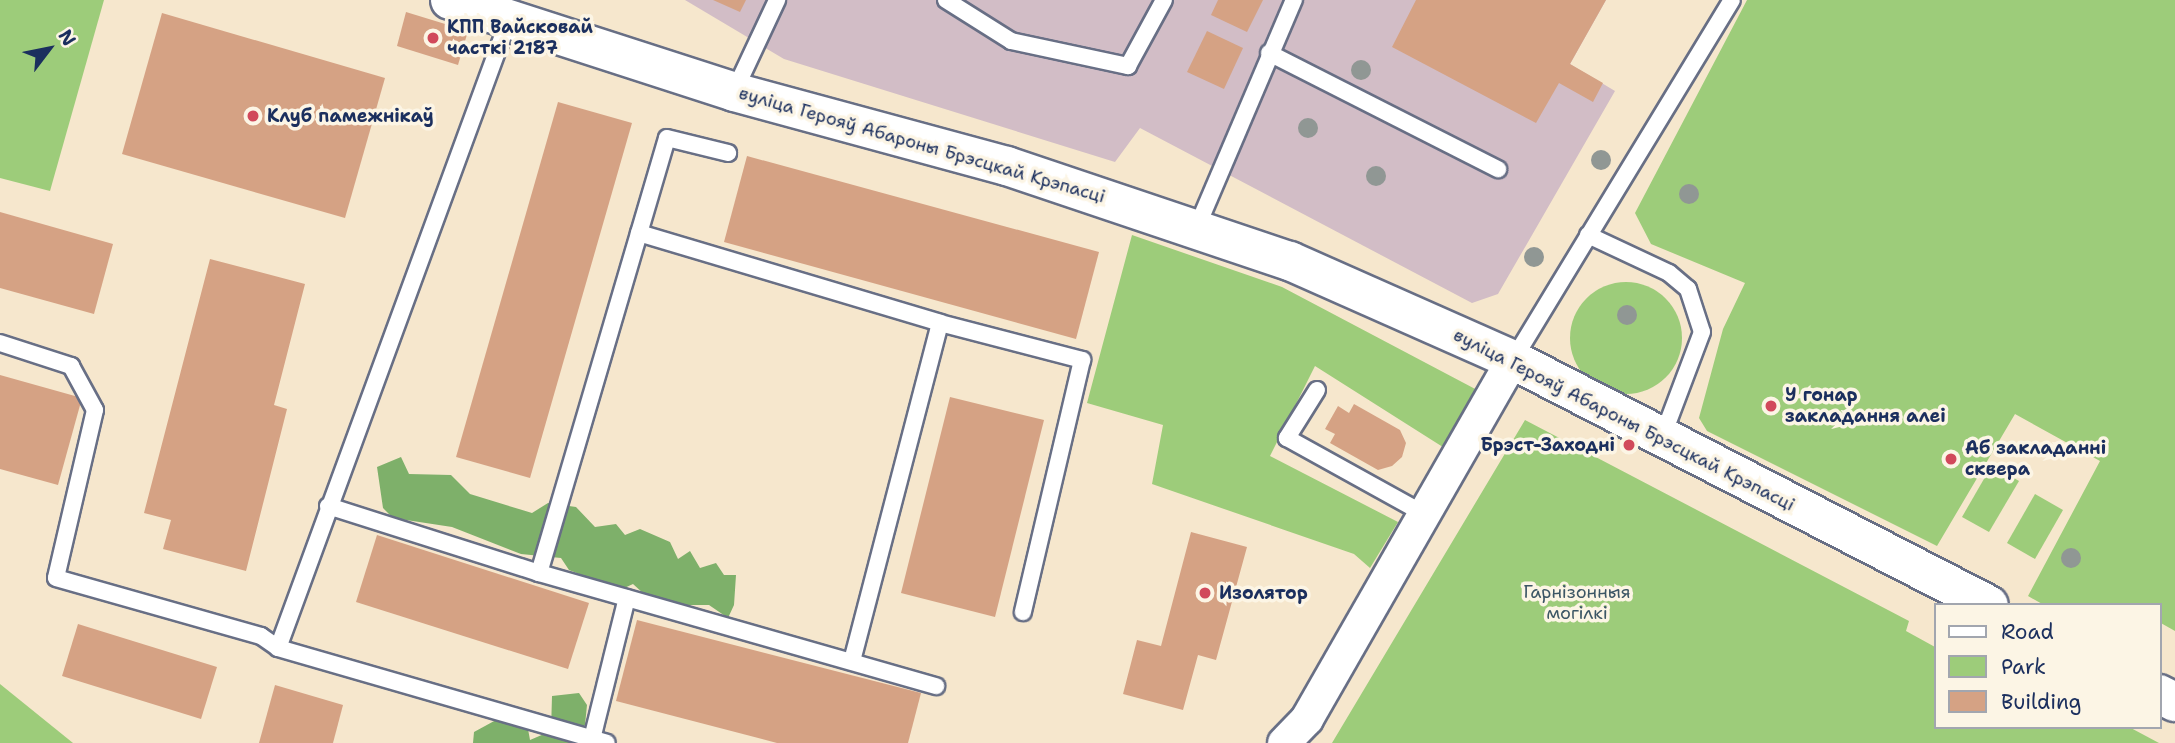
<!DOCTYPE html>
<meta charset="utf-8">
<style>
body{margin:0}
#map{position:relative;width:2175px;height:743px;overflow:hidden;background:#f6e7cd;font-family:"Shantell Sans",sans-serif}
div>[style]{position:absolute}
.industrial>*{inset:0;background:#d2bdc6}
.green>*{inset:0;background:#9dcc7a}
.round{border-radius:50%}
.forest>*{inset:0;background:#7eb06a}
.building>*{inset:0;background:#d5a284}
.roads{filter:drop-shadow(2px 0 #686f85) drop-shadow(-2px 0 #686f85) drop-shadow(0 2px #686f85) drop-shadow(0 -2px #686f85)}
.service>*{height:16px;margin:-8px;padding:0 8px;transform-origin:8px;border-radius:8px;background:#fff}
.minor>*{height:32px;margin:-16px;padding:0 16px;transform-origin:16px;border-radius:16px;background:#fff}
.secondary>*{height:38px;margin:-19px;padding:0 19px;transform-origin:19px;border-radius:19px;background:#fff}
.trees>*{width:20px;height:20px;margin:-10px;border-radius:50%;background:#909794}
.dots>*{width:19px;height:19px;translate:-50% -50%;box-sizing:border-box;border:4px solid #fcf5e5;border-radius:50%}
span{translate:-50% -50%;white-space:nowrap;text-align:center;line-height:1.15;-webkit-text-stroke:7px #fcf5e5;paint-order:stroke}
.poi-label{font-size:18px;color:#1b2f5e;font-weight:700}
.left{translate:0 -50%;text-align:left}
.right{translate:-100% -50%;text-align:right}
.street-label{font-size:18px;color:#1b2f5e}
.park-label{font-size:18px;color:#3c5665}
.legend{position:absolute;left:1934px;top:603px;width:228px;height:126px;box-sizing:border-box;background:#fcf5e5;border:2px solid #a2a6af;margin:0;padding:9px 12px;list-style:none;font-size:21px;color:#1b2f5e}
.legend li{display:flex;align-items:center;gap:14px;height:35px}
.legend b{width:35px;border:2px solid #a2a6af}
.north{position:absolute;left:14px;top:14px;width:70px;height:70px;-webkit-text-stroke:5px #fcf5e5;paint-order:stroke;rotate:58deg;font-size:19px;font-weight:700;line-height:28px;text-align:center;color:#1b2f5e}
.north::after{content:'';display:block;margin:auto;width:24px;height:32px;background:#1b2f5e;clip-path:polygon(50% 0,100% 100%,50% 72%,0 100%)}
</style>
<div id="map">
<div class="industrial">
<i style="clip-path:polygon(685px 0,1606px 0,1570px 64px,1615px 91px,1498px 294px,1472px 303px,1140px 128px,1115px 162px,784px 59px)"></i>
</div>
<div class="green">
<i style="clip-path:polygon(0 0,104px 0,50px 191px,0 178px)"></i>
<i style="clip-path:polygon(1747px 0,2175px 0,2175px 631px,2159px 622px,2159px 605px,2044px 605px,2028px 596px,2100px 461px,2015px 414px,1937px 546px,1707px 431px,1699px 418px,1723px 329px,1745px 283px,1651px 244px,1635px 213px)"></i>
<i style="clip-path:polygon(1132px 235px,1282px 287px,1479px 391px,1446px 449px,1315px 366px,1270px 456px,1398px 522px,1370px 568px,1354px 554px,1152px 484px,1163px 425px,1087px 403px)"></i>
<i class="round" style="left:1570px;top:282px;width:112px;height:112px"></i>
<i style="clip-path:polygon(1525px 420px,1909px 621px,1906px 631px,1935px 647px,1935px 727px,2129px 727px,2159px 743px,1332px 743px)"></i>
<i style="clip-path:polygon(1992px 465px,2019px 481px,1989px 532px,1962px 517px)"></i>
<i style="clip-path:polygon(2035px 494px,2063px 510px,2035px 559px,2007px 543px)"></i>
<i style="clip-path:polygon(0 684px,73px 743px,0 743px)"></i>
</div>
<div class="forest">
<i style="clip-path:polygon(401px 457px,409px 474px,451px 475px,470px 494px,532px 513px,548px 503px,576px 507px,595px 527px,616px 524px,625px 535px,640px 529px,670px 542px,678px 559px,690px 551px,700px 568px,716px 563px,724px 575px,736px 575px,734px 605px,728px 618px,709px 605px,687px 605px,644px 594px,633px 584px,620px 590px,569px 570px,561px 558px,521px 554px,452px 527px,393px 518px,383px 508px,377px 467px)"></i>
<i style="clip-path:polygon(579px 693px,587px 705px,585px 725px,573px 739px,576px 743px,473px 743px,474px 732px,496px 720px,528px 729px,530px 740px,551px 731px,552px 696px)"></i>
</div>
<div class="building">
<i style="clip-path:polygon(713px 0,746px 0,740px 12px)"></i>
<i style="clip-path:polygon(1218px 0,1263px 0,1247px 32px,1211px 15px)"></i>
<i style="clip-path:polygon(1416px 0,1606px 0,1570px 64px,1603px 83px,1593px 102px,1559px 83px,1536px 123px,1392px 47px)"></i>
<i style="clip-path:polygon(406px 12px,468px 31px,458px 65px,397px 46px)"></i>
<i style="clip-path:polygon(162px 13px,385px 78px,345px 218px,122px 154px)"></i>
<i style="clip-path:polygon(1207px 31px,1243px 48px,1224px 89px,1187px 72px)"></i>
<i style="clip-path:polygon(558px 102px,632px 123px,530px 478px,456px 457px)"></i>
<i style="clip-path:polygon(747px 156px,1099px 252px,1076px 339px,724px 242px)"></i>
<i style="clip-path:polygon(0 212px,113px 244px,94px 314px,0 288px)"></i>
<i style="clip-path:polygon(210px 259px,305px 284px,274px 405px,287px 409px,246px 571px,163px 549px,171px 520px,144px 513px)"></i>
<i style="clip-path:polygon(0 375px,82px 398px,58px 485px,0 469px)"></i>
<i style="clip-path:polygon(950px 397px,1044px 420px,995px 617px,901px 593px)"></i>
<i style="clip-path:polygon(1354px 404px,1400px 430px,1406px 443px,1402px 457px,1392px 466px,1378px 470px,1330px 443px,1335px 434px,1325px 429px,1338px 406px,1349px 413px)"></i>
<i style="clip-path:polygon(1191px 532px,1247px 547px,1216px 660px,1198px 655px,1183px 710px,1123px 694px,1137px 640px,1161px 646px)"></i>
<i style="clip-path:polygon(377px 535px,589px 603px,568px 669px,356px 602px)"></i>
<i style="clip-path:polygon(637px 620px,921px 693px,908px 743px,777px 743px,616px 701px)"></i>
<i style="clip-path:polygon(78px 624px,217px 667px,201px 719px,62px 676px)"></i>
<i style="clip-path:polygon(275px 685px,343px 705px,333px 743px,259px 743px)"></i>
</div>
<div class="roads">
<div class="service">
<i style="left:946px;top:0;width:77px;rotate:32.2deg"></i>
<i style="left:1011px;top:41px;width:120px;rotate:12.1deg"></i>
<i style="left:1128px;top:66px;width:75px;rotate:-61.4deg"></i>
<i style="left:509px;top:19px;width:670px;rotate:110.17deg"></i>
<i style="left:278px;top:648px;width:342px;rotate:16.1deg"></i>
<i style="left:1269px;top:53px;width:257px;rotate:26.9deg"></i>
<i style="left:734px;top:92px;width:102px;rotate:-64.9deg"></i>
<i style="left:1197px;top:227px;width:247px;rotate:-66.9deg"></i>
<i style="left:639px;top:233px;width:314px;rotate:16.6deg"></i>
<i style="left:940px;top:323px;width:147px;rotate:14.6deg"></i>
<i style="left:1082px;top:360px;width:259px;rotate:103.2deg"></i>
<i style="left:1588px;top:235px;width:89px;rotate:25.1deg"></i>
<i style="left:1669px;top:273px;width:25px;rotate:40deg"></i>
<i style="left:1688px;top:289px;width:45px;rotate:72deg"></i>
<i style="left:1702px;top:332px;width:113px;rotate:110.7deg"></i>
<i style="left:0;top:343px;width:75px;rotate:17.9deg"></i>
<i style="left:71px;top:366px;width:50px;rotate:61.4deg"></i>
<i style="left:95px;top:410px;width:172px;rotate:103.1deg"></i>
<i style="left:56px;top:578px;width:213px;rotate:15.8deg"></i>
<i style="left:261px;top:636px;width:21px;rotate:35deg"></i>
<i style="left:1513px;top:360px;width:421px;rotate:-58.7deg"></i>
<i style="left:1317px;top:390px;width:57px;rotate:122deg"></i>
<i style="left:1287px;top:438px;width:157px;rotate:29deg"></i>
<i style="left:328px;top:506px;width:221px;rotate:17.6deg"></i>
<i style="left:539px;top:573px;width:413px;rotate:15.9deg"></i>
<i style="left:539px;top:573px;width:453px;rotate:-73.6deg"></i>
<i style="left:667px;top:138px;width:63px;rotate:13.8deg"></i>
<i style="left:852px;top:661px;width:349px;rotate:-75.4deg"></i>
<i style="left:592px;top:739px;width:145px;rotate:-76.1deg"></i>
</div>
<div class="minor">
<i style="left:1284px;top:743px;width:33px;rotate:-46deg"></i>
<i style="left:1307px;top:719px;width:414px;rotate:-60.2deg"></i>
</div>
<div class="secondary">
<i style="left:450px;top:0;width:299px;rotate:17.9deg"></i>
<i style="left:734px;top:92px;width:283px;rotate:15.2deg"></i>
<i style="left:1007px;top:166px;width:299px;rotate:18.6deg"></i>
<i style="left:1290px;top:261px;width:244px;rotate:23.9deg"></i>
<i style="left:1513px;top:360px;width:535px;rotate:27.24deg"></i>
<i style="left:2159px;top:694px;width:18px;rotate:27deg"></i>
</div>
</div>
<div class="trees">
<i style="left:1361px;top:70px"></i>
<i style="left:1308px;top:128px"></i>
<i style="left:1601px;top:160px"></i>
<i style="left:1376px;top:176px"></i>
<i style="left:1689px;top:194px"></i>
<i style="left:1534px;top:257px"></i>
<i style="left:1627px;top:315px"></i>
<i style="left:2071px;top:558px"></i>
</div>
<div class="dots">
<i style="left:433px;top:38px;background:#d1495b"></i>
<i style="left:253px;top:116px;background:#d1495b"></i>
<i style="left:1771px;top:406px;background:#d1495b"></i>
<i style="left:1629px;top:445px;background:#d1495b"></i>
<i style="left:1951px;top:459px;background:#d1495b"></i>
<i style="left:1205px;top:593px;background:#d1495b"></i>
</div>
<div class="poi-label">
<span class="left" style="left:447px;top:38px">КПП Вайсковай<br>часткі 2187</span>
<span class="left" style="left:267px;top:116px">Клуб памежнікаў</span>
<span class="left" style="left:1785px;top:406px">У гонар<br>закладання алеі</span>
<span class="right" style="left:1615px;top:445px">Брэст-Заходні</span>
<span class="left" style="left:1965px;top:459px">Аб закладанні<br>сквера</span>
<span class="left" style="left:1219px;top:593px">Изолятор</span>
</div>
<div class="street-label">
<span style="left:922px;top:145px;rotate:16deg">вуліца Герояў Абароны Брэсцкай Крэпасці</span>
<span style="left:1624px;top:420px;rotate:27deg">вуліца Герояў Абароны Брэсцкай Крэпасці</span>
</div>
<div class="park-label">
<span style="left:1577px;top:603px">Гарнізонныя<br>могілкі</span>
</div>
<ul class="legend">
<li><b style="height:9px;background:#fff"></b>Road</li>
<li><b style="height:19px;background:#9dcc7a"></b>Park</li>
<li><b style="height:19px;background:#d5a284"></b>Building</li>
</ul>
<div class="north">N</div>
</div>
